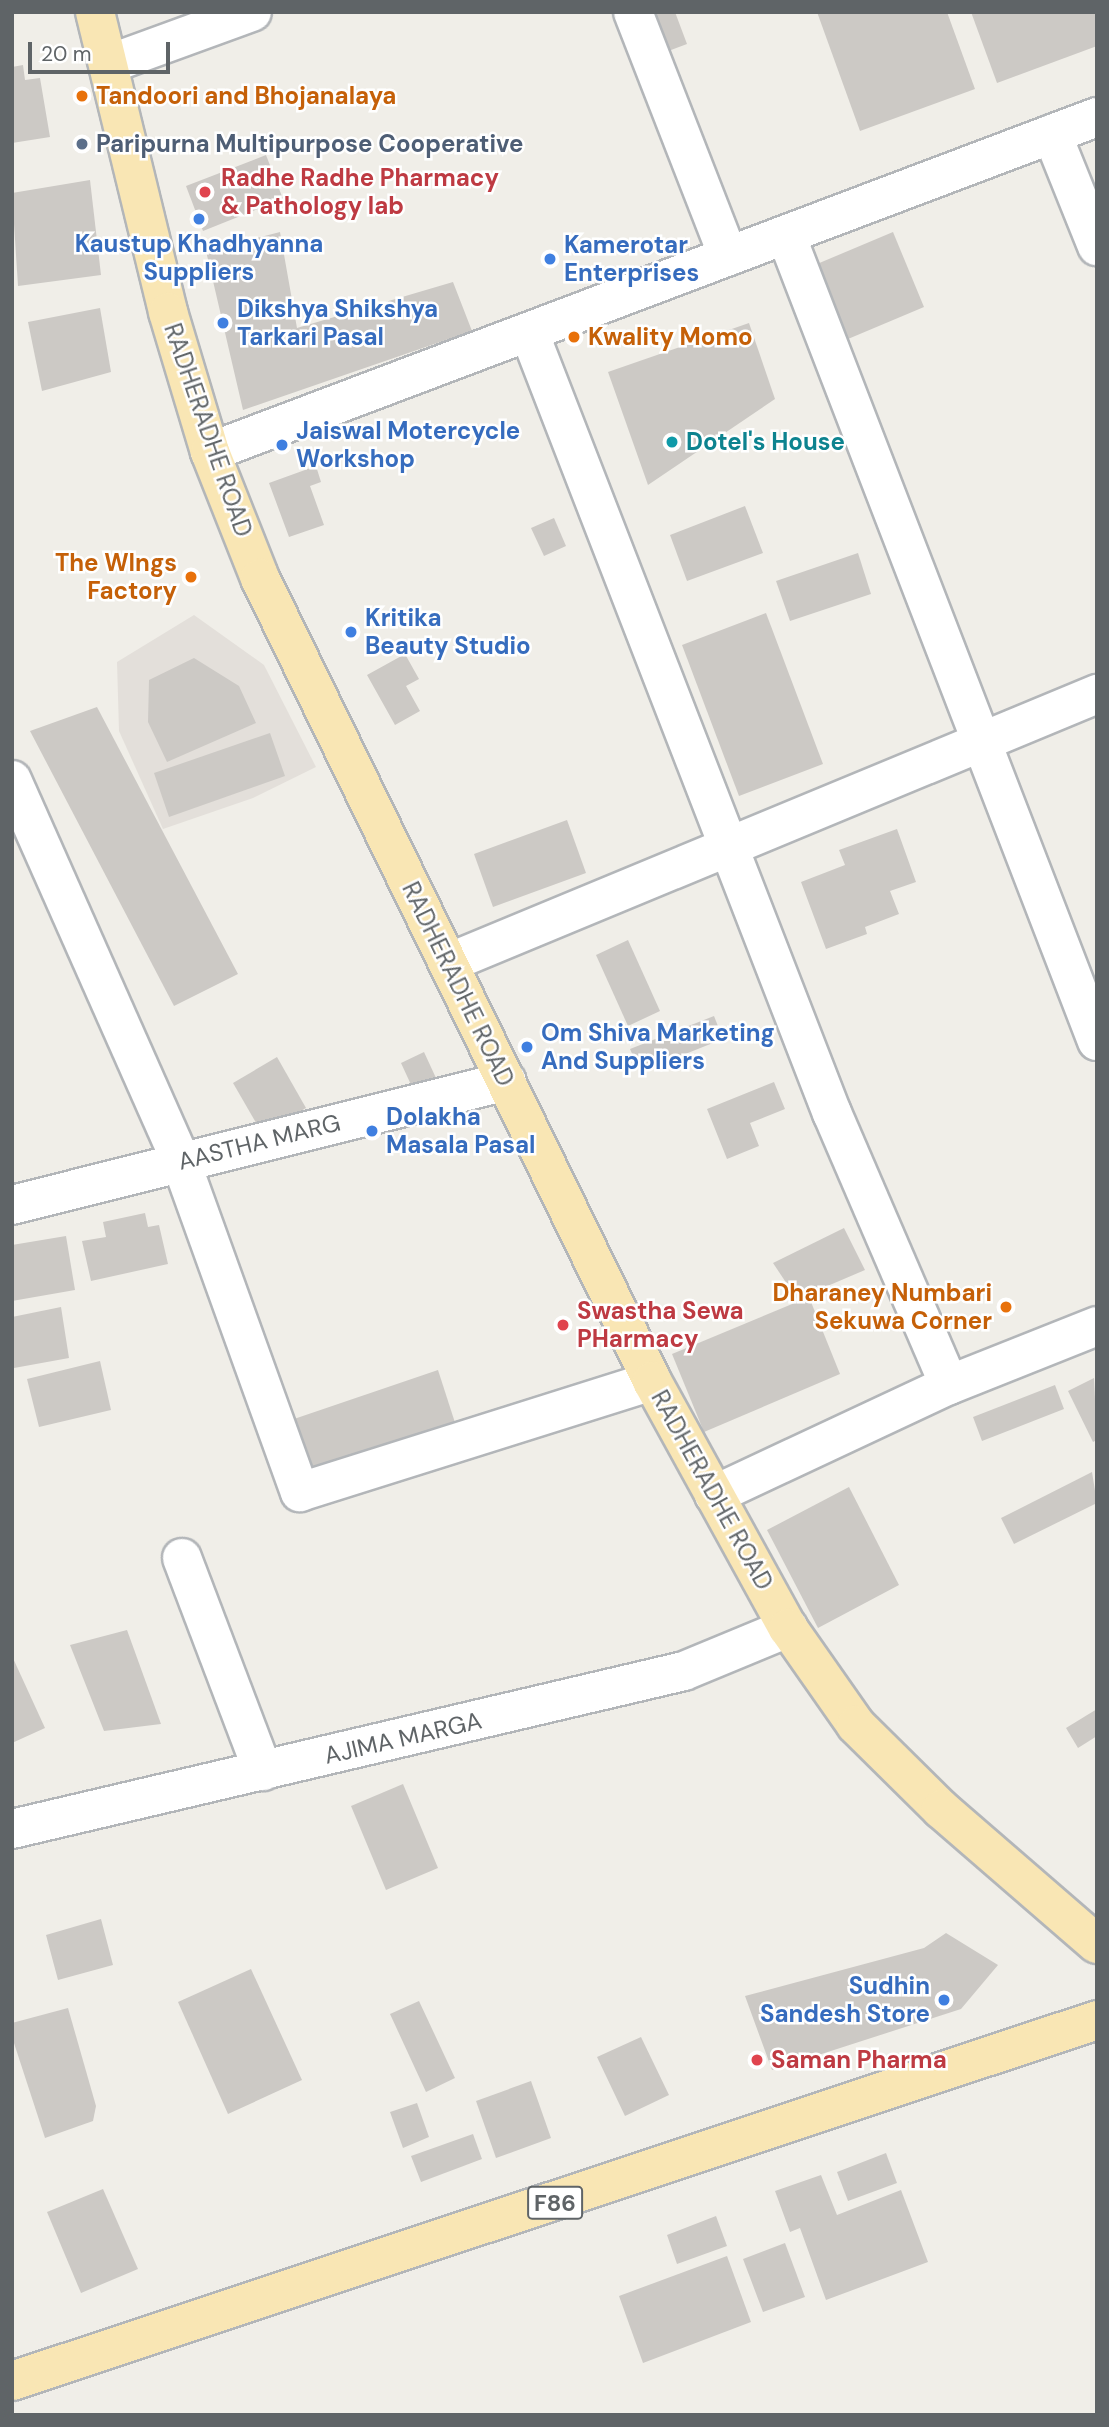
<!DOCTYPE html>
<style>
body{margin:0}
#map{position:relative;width:1109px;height:2427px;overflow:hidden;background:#f0eee8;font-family:"DM Sans",sans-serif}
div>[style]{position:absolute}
.education>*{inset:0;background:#e3dfda}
.building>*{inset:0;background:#ccc9c5}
.roads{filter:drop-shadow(2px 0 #b3b6b9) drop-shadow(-2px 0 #b3b6b9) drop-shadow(0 2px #b3b6b9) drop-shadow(0 -2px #b3b6b9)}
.minor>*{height:38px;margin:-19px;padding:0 19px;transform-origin:19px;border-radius:19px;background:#fff}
.major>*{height:38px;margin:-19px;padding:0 19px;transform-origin:19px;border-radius:19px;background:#f9e6b4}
.dots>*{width:19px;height:19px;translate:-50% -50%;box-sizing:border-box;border:4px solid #fff;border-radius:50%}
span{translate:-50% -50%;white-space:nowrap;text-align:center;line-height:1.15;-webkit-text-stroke:5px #fff;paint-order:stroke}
.shield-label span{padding:2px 5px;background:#fff;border:2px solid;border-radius:5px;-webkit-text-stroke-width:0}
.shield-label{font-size:23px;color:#5f6467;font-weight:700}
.food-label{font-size:24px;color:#c56008;font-weight:700}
.left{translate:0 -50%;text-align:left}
.right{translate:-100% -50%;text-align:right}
.service-label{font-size:24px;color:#4e5e75;font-weight:700}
.health-label{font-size:24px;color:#be3a42;font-weight:700}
.shop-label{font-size:24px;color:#366cbe;font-weight:700}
.street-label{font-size:24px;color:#5f6467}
.culture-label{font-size:24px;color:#0d838f;font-weight:700}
.frame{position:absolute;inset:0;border:14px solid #5f6467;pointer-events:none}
.scale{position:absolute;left:28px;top:42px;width:142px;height:32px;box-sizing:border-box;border:4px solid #5f6467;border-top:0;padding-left:9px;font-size:21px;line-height:24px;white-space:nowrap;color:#5f6467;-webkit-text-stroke:5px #fff;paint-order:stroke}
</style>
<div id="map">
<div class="education">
<i style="clip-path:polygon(194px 615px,264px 665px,316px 767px,253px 798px,163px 829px,119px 731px,117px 662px)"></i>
</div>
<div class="building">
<i style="clip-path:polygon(653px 12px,675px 12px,687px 44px,663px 53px)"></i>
<i style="clip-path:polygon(817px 12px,947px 12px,975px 89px,860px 131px)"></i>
<i style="clip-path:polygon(971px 12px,1097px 12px,1097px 46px,997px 83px)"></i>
<i style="clip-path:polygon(23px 65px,25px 80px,40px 78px,50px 137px,12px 143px,12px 67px)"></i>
<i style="clip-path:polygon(266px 155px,283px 199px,203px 231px,186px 186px)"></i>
<i style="clip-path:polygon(90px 180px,101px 275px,18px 286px,12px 193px)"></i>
<i style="clip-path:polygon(280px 232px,297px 328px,453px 282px,472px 331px,243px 410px,206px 251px)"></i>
<i style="clip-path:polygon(893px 232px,924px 307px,848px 339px,817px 264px)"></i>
<i style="clip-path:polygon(100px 308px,111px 372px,42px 391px,28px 322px)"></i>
<i style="clip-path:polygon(749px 323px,775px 399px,648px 485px,608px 372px)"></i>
<i style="clip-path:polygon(316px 466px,321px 482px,310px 486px,324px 525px,289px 537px,269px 483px)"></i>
<i style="clip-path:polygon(745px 506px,763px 553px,687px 581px,670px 535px)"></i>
<i style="clip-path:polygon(554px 518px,566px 546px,544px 556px,531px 528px)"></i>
<i style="clip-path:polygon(858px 553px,871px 594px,790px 621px,776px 581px)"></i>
<i style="clip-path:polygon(766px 613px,823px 764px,739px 796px,682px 645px)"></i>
<i style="clip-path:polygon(405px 654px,419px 679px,406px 686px,420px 711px,395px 725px,367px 675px)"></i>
<i style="clip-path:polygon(194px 658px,239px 686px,256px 723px,167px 762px,148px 722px,149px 680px)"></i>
<i style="clip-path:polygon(97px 707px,238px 974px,174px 1006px,30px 731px)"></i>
<i style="clip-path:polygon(270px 733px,285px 776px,169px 817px,154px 773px)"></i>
<i style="clip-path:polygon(567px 820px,586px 873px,493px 907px,474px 854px)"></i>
<i style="clip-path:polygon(897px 829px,916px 882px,890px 891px,899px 914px,865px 927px,867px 934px,826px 949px,801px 882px,845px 865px,839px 850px)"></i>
<i style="clip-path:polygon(628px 940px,660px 1011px,628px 1026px,596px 955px)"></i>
<i style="clip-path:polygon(714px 1016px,723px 1039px,640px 1072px,630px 1049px)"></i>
<i style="clip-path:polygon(424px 1052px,436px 1078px,413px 1089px,401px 1063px)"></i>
<i style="clip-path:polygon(277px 1057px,306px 1108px,262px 1133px,233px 1083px)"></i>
<i style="clip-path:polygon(774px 1082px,785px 1109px,750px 1123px,759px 1146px,727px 1159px,707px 1109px)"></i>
<i style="clip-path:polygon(145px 1213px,148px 1227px,159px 1225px,168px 1264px,91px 1281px,82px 1241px,106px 1237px,103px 1222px)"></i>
<i style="clip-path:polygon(844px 1228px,865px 1270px,797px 1299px,773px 1263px)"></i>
<i style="clip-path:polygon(66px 1236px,75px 1290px,12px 1301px,12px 1245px)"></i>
<i style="clip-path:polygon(809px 1297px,840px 1374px,704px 1432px,672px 1354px)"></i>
<i style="clip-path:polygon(61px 1307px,69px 1358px,14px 1368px,12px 1317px)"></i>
<i style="clip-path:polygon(100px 1361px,111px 1410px,39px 1427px,27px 1379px)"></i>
<i style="clip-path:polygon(438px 1370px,458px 1432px,314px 1480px,294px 1419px)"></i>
<i style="clip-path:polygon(1094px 1378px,1097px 1440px,1093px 1442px,1068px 1391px)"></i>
<i style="clip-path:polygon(1055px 1385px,1064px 1409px,982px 1441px,973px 1417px)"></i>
<i style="clip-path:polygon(1092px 1472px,1097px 1503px,1014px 1544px,1001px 1518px)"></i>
<i style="clip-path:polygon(849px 1487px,899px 1585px,818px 1628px,767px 1530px)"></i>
<i style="clip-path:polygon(127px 1630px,161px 1724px,104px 1731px,70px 1645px)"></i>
<i style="clip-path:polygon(12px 1656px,45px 1728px,12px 1743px)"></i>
<i style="clip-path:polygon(1097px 1709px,1097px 1736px,1078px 1748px,1066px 1728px)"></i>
<i style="clip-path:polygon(403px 1784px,438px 1868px,386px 1890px,351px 1806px)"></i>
<i style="clip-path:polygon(101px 1919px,113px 1965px,58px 1980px,46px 1935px)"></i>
<i style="clip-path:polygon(946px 1933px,998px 1965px,961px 2009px,772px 2070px,745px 1996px,924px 1948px)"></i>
<i style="clip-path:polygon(251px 1969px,302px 2080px,228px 2114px,178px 2002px)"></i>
<i style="clip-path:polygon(419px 2001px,455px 2078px,426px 2092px,390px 2014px)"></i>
<i style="clip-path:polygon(68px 2008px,96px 2106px,93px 2121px,45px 2138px,12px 2037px,12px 2023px)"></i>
<i style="clip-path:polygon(641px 2037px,669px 2095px,625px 2116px,597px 2057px)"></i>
<i style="clip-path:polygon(531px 2081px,551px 2138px,496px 2158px,476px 2101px)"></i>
<i style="clip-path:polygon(417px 2103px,429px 2137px,403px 2148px,390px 2112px)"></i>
<i style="clip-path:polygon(473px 2134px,482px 2159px,421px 2182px,411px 2156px)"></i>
<i style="clip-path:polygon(886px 2153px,897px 2183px,848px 2201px,837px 2172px)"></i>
<i style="clip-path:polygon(821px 2175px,837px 2215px,901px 2190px,928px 2262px,826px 2300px,800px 2228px,790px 2232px,775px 2191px)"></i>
<i style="clip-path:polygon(103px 2189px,138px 2269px,81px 2293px,47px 2212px)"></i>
<i style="clip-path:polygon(716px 2216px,727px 2246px,677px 2264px,667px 2235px)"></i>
<i style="clip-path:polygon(785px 2243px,805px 2297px,763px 2312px,743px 2259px)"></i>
<i style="clip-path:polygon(727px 2256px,751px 2322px,643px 2363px,619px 2296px)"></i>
</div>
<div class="roads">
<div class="minor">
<i style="left:633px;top:12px;width:262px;rotate:68.7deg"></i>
<i style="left:109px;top:64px;width:152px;rotate:-20deg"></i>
<i style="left:1052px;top:134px;width:121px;rotate:68.1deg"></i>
<i style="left:786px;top:235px;width:864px;rotate:68.9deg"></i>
<i style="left:529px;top:332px;width:838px;rotate:68.8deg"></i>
<i style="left:832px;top:1113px;width:296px;rotate:66.7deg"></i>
<i style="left:210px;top:452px;width:948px;rotate:-20.69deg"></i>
<i style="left:12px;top:780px;width:418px;rotate:66.1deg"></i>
<i style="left:181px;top:1162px;width:351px;rotate:70.2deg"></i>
<i style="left:300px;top:1492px;width:369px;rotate:-17.5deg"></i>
<i style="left:448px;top:963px;width:703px;rotate:-22.51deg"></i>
<i style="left:12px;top:1205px;width:510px;rotate:-14.06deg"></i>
<i style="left:714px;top:1495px;width:259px;rotate:-25.1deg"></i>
<i style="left:949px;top:1385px;width:159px;rotate:-21.7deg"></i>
<i style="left:182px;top:1558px;width:228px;rotate:69.2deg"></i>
<i style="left:12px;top:1829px;width:690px;rotate:-13.23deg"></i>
<i style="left:684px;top:1671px;width:113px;rotate:-22.5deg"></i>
</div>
<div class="major">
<i style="left:95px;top:12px;width:309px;rotate:76.3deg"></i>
<i style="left:168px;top:312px;width:146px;rotate:73.3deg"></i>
<i style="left:210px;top:452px;width:136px;rotate:68.4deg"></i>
<i style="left:260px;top:578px;width:894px;rotate:63.98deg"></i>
<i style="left:652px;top:1381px;width:282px;rotate:61.2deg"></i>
<i style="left:788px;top:1628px;width:118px;rotate:55deg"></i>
<i style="left:856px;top:1725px;width:120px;rotate:44.7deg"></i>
<i style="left:941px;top:1809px;width:206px;rotate:40.9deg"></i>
<i style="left:12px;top:2381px;width:1143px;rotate:-18.4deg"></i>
</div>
</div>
<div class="dots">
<i style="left:82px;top:96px;background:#e8710a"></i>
<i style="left:82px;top:144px;background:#5c6f8a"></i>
<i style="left:205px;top:192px;background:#e0444e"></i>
<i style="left:199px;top:219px;background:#3f7fe0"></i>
<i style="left:550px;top:259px;background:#3f7fe0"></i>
<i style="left:223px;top:323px;background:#3f7fe0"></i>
<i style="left:574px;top:337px;background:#e8710a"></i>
<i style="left:672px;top:442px;background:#0f9aa8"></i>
<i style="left:282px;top:445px;background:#3f7fe0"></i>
<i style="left:191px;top:577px;background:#e8710a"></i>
<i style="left:351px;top:632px;background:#3f7fe0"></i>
<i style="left:527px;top:1047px;background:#3f7fe0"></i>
<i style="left:372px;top:1131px;background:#3f7fe0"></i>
<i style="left:1006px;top:1307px;background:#e8710a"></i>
<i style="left:563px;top:1325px;background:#e0444e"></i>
<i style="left:944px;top:2000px;background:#3f7fe0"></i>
<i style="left:757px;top:2060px;background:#e0444e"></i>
</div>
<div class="shield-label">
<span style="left:555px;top:2203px">F86</span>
</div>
<div class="food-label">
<span class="left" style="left:96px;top:96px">Tandoori and Bhojanalaya</span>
<span class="left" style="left:588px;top:337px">Kwality Momo</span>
<span class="right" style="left:177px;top:577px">The WIngs<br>Factory</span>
<span class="right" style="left:992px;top:1307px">Dharaney Numbari<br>Sekuwa Corner</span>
</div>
<div class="service-label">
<span class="left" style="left:96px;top:144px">Paripurna Multipurpose Cooperative</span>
</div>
<div class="health-label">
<span class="left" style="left:221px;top:192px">Radhe Radhe Pharmacy<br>&amp; Pathology lab</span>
<span class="left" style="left:577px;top:1325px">Swastha Sewa<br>PHarmacy</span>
<span class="left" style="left:771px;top:2060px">Saman Pharma</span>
</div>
<div class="shop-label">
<span style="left:199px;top:258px">Kaustup Khadhyanna<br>Suppliers</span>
<span class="left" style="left:564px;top:259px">Kamerotar<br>Enterprises</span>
<span class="left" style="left:237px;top:323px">Dikshya Shikshya<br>Tarkari Pasal</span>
<span class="left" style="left:296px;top:445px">Jaiswal Motercycle<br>Workshop</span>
<span class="left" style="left:365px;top:632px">Kritika<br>Beauty Studio</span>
<span class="left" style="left:541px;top:1047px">Om Shiva Marketing<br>And Suppliers</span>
<span class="left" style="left:386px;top:1131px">Dolakha<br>Masala Pasal</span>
<span class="right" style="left:930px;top:2000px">Sudhin<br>Sandesh Store</span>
</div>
<div class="street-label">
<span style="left:208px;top:430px;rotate:71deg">RADHERADHE ROAD</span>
<span style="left:458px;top:984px;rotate:64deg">RADHERADHE ROAD</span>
<span style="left:259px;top:1142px;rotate:-14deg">AASTHA MARG</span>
<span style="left:712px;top:1490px;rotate:61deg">RADHERADHE ROAD</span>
<span style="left:403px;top:1738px;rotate:-13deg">AJIMA MARGA</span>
</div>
<div class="culture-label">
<span class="left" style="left:686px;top:442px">Dotel's House</span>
</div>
<div class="frame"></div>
<div class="scale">20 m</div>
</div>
